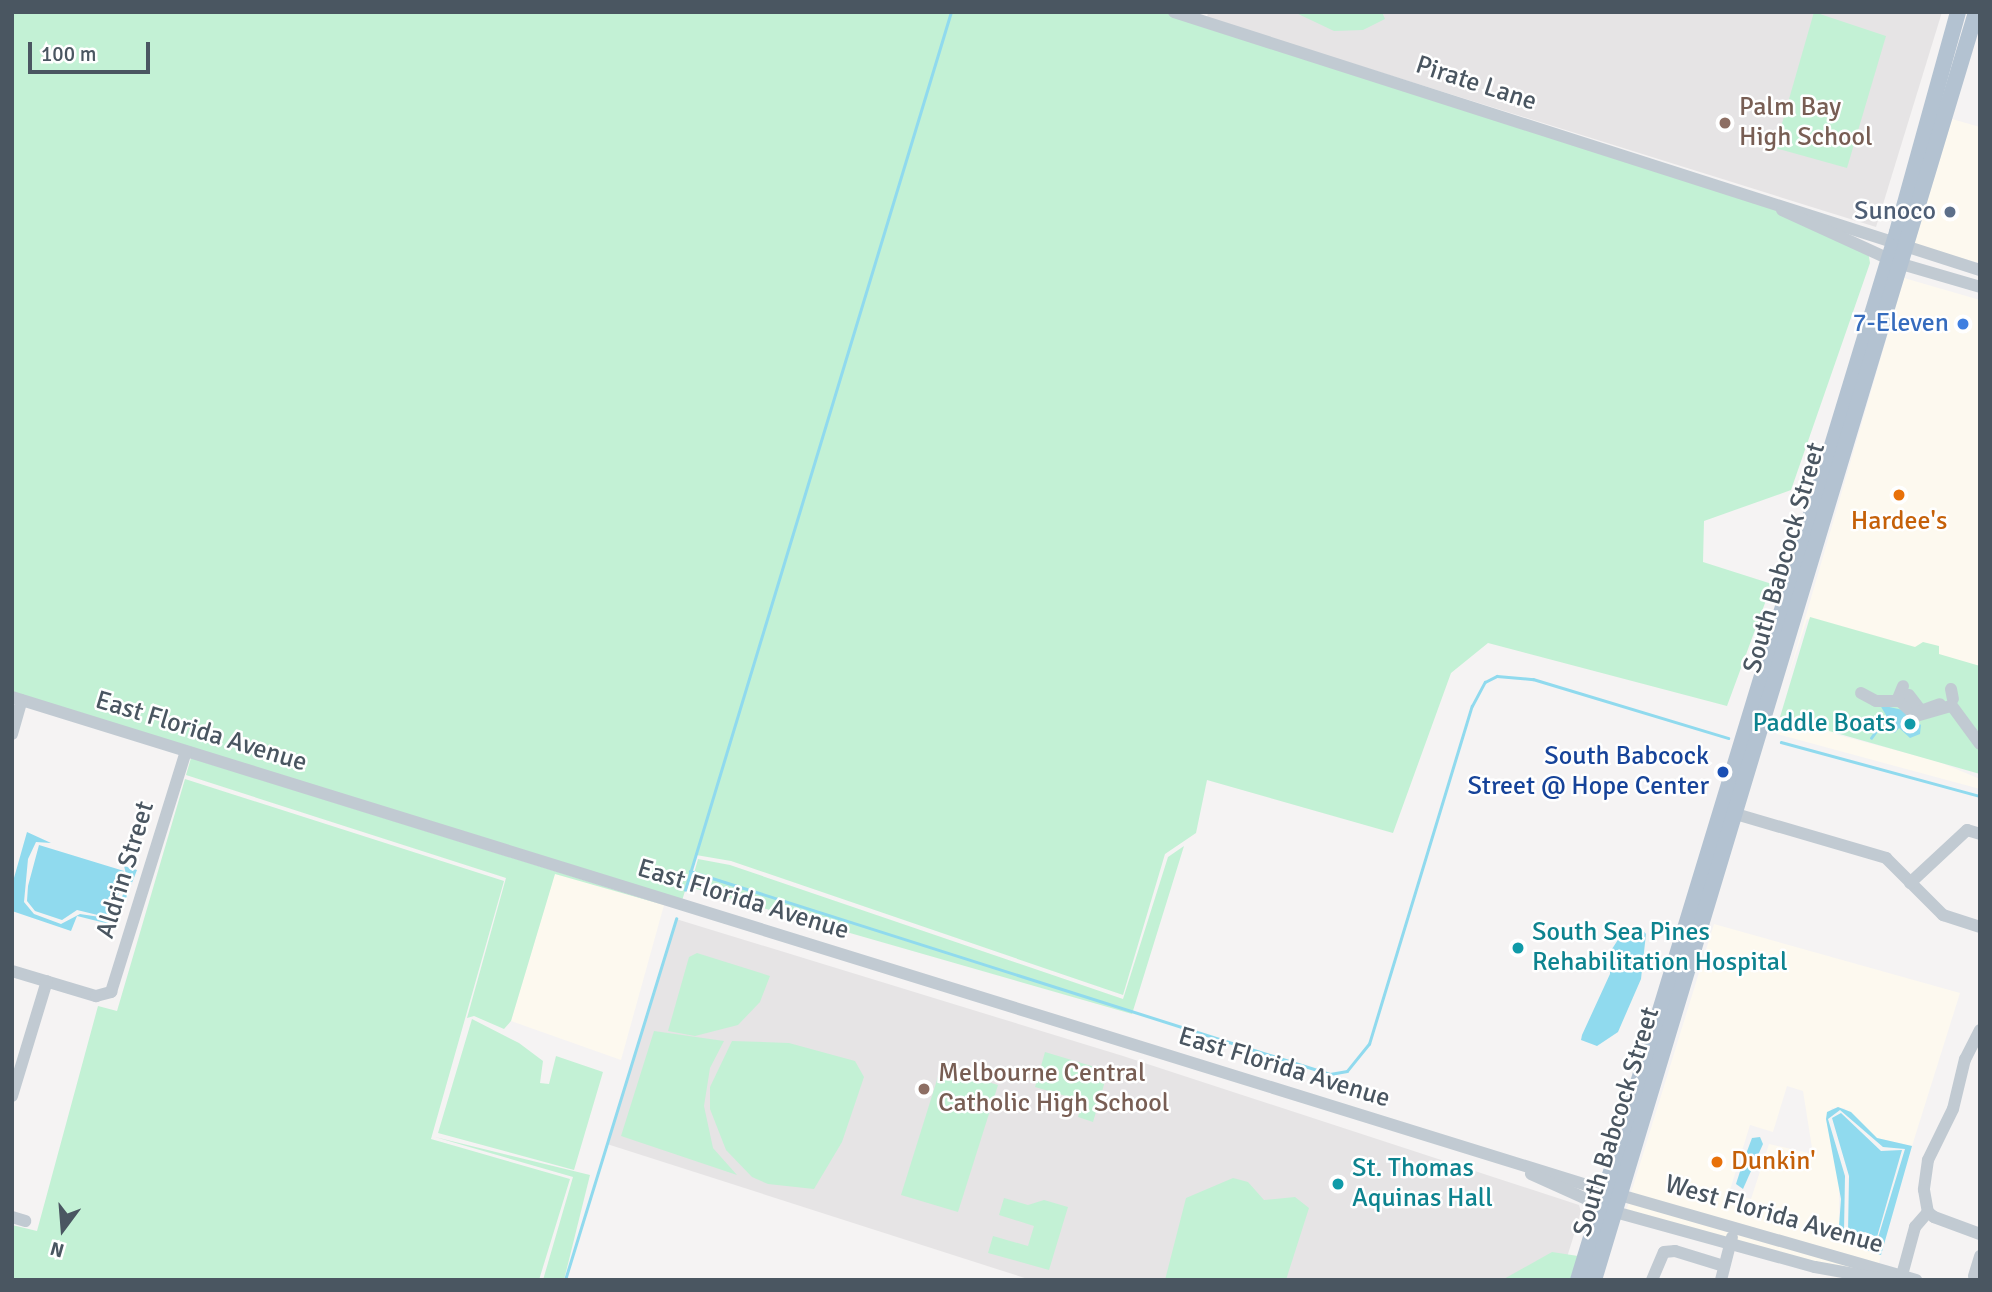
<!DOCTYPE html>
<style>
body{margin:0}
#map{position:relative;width:1992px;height:1292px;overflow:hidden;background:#f5f3f3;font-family:Signika,sans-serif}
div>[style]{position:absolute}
.commercial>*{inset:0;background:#fdf9ef}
.education>*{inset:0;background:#e6e4e5}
.green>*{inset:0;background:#c3f1d5}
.water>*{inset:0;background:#90daee}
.stream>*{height:2.5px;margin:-1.25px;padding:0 1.25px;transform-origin:1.25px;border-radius:1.25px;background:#90daee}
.minor>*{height:12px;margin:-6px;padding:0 6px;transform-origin:6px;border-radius:6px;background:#c1cad2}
.major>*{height:16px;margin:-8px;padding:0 8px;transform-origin:8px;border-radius:8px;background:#b3c2d1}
.minor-bridge>*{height:12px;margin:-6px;padding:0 6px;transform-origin:6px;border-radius:6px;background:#c1cad2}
.dots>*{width:19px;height:19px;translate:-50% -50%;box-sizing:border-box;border:4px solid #fff;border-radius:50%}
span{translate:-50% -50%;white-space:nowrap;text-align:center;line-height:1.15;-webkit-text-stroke:5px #fff;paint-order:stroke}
.street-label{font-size:26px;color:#4a5661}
.education-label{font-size:26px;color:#785e54}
.left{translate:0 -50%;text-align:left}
.service-label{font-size:26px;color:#4e5e75}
.right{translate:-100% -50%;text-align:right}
.shop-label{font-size:26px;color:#366cbe}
.food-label{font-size:26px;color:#c56008}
.culture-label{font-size:26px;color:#0d838f}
.transit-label{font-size:26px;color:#164399}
.frame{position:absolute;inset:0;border:14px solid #4a5661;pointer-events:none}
.north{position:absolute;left:28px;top:1194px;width:70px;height:70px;-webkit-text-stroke:5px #fff;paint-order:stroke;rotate:196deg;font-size:19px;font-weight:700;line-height:28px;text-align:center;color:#4a5661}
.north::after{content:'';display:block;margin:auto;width:24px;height:32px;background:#4a5661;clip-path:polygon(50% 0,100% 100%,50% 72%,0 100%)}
.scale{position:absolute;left:28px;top:42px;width:122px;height:32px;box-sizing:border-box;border:4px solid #4a5661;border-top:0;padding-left:9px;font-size:21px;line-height:24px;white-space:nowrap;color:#4a5661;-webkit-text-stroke:5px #fff;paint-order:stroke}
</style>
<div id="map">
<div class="commercial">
<i style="clip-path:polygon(1952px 119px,1980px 127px,1980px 263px,1914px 245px)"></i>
<i style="clip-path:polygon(1904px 278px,1980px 300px,1980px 766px,1828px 623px,1807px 619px,1786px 684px)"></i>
<i style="clip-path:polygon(1791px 720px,1809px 727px,1814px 722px,1838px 735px,1937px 761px,1980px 779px,1980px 789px,1777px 734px,1779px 721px)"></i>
<i style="clip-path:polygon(555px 873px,664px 905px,621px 1060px,511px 1021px)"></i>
<i style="clip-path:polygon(evenodd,1714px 924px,1960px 993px,1912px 1146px,1877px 1138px,1844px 1108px,1832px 1108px,1826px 1119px,1839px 1181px,1839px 1231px,1847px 1245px,1881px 1255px,1879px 1263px,1631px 1193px,1714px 924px,1787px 1086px,1803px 1091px,1813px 1154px,1769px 1144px,1751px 1199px,1729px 1193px,1750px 1125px,1773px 1132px,1787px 1086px)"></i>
<i style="clip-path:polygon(1629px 1202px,1877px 1272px,1817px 1262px,1626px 1211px)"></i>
</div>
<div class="education">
<i style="clip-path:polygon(1208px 12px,1942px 12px,1876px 227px,1207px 18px)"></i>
<i style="clip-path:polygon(676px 919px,1123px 1056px,1579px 1205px,1581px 1212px,1560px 1280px,1031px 1280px,607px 1144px)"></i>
</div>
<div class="green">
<i style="clip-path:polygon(12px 12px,1173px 12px,1764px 199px,1868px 251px,1870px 263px,1791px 490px,1704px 521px,1703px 562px,1772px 584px,1727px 706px,1488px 643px,1451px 673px,1393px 833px,1207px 780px,1196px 833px,1165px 854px,1123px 995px,731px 861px,696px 855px,681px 904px,12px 697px)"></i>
<i style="clip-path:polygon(1294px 12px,1382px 12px,1385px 19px,1363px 30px,1334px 31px)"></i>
<i style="clip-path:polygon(1814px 12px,1886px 36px,1847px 168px,1775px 148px)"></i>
<i style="clip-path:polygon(1810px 617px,1915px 647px,1923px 642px,1939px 646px,1939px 654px,1980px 666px,1980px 774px,1780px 717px)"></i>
<i style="clip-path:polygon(191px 758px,664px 905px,555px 874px,511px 1021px,504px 1029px,474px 1016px,467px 1018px,506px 878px,186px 775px)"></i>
<i style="clip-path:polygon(185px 779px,504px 881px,431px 1139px,570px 1179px,539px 1280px,12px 1280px,12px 1225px,37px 1231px,98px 1006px,117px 1011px)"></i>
<i style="clip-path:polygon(1184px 846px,1132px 1014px,690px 887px,698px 859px,730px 865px,1123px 999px,1168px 857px)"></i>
<i style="clip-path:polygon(697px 953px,770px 976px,760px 1002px,738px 1025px,695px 1036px,668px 1031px,689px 957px)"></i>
<i style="clip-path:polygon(472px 1019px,519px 1043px,543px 1061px,540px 1083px,549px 1084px,556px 1056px,603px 1072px,574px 1170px,438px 1133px)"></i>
<i style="clip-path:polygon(654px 1031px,724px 1041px,710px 1068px,704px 1106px,713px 1148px,737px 1175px,621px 1136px)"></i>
<i style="clip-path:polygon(732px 1041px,789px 1043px,855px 1061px,864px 1077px,842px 1142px,814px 1189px,768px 1184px,752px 1177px,726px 1150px,710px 1109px,710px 1087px)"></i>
<i style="clip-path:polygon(1045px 1052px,1108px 1071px,1093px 1122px,1078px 1117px,1083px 1101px,1035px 1087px)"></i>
<i style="clip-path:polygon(941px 1067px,998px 1085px,958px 1212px,901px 1195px)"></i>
<i style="clip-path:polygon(435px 1137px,590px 1175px,564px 1280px,543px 1280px,573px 1177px)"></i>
<i style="clip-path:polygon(1233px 1178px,1248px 1182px,1264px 1200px,1295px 1197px,1309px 1208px,1286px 1280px,1165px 1280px,1186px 1198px)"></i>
<i style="clip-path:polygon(1004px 1198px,1028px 1205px,1044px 1200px,1068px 1207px,1049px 1270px,988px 1253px,993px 1236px,1028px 1246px,1034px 1226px,999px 1215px)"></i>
<i style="clip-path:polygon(1552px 1252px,1578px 1256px,1570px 1280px,1502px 1280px)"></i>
</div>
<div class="water">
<i style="clip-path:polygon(1880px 705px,1903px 710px,1921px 725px,1920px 734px,1910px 738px,1899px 728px,1895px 733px,1886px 730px,1890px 722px)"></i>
<i style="clip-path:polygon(27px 832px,51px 843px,36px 842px,28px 859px,24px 902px,34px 914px,61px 924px,80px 914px,113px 919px,128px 882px,124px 866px,137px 870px,117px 921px,109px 924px,77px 916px,71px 931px,12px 911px,12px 885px)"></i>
<i style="clip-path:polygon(39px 845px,124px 871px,114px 912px,106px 917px,77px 910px,62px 920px,35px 911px,27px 901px,28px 886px)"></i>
<i style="clip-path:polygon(1625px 929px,1642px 929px,1646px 934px,1641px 979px,1618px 1032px,1597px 1046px,1581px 1040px,1582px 1035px,1610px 974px,1610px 952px)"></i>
<i style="clip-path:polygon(evenodd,1838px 1107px,1851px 1112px,1877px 1138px,1912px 1146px,1881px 1255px,1838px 1240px,1841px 1199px,1826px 1119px,1827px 1112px,1838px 1107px,1840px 1110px,1883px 1147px,1905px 1149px,1877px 1241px,1865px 1236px,1848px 1241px,1844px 1232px,1845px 1176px,1828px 1119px,1840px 1110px)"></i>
<i style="clip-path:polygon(1841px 1113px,1881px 1151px,1902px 1150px,1877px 1237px,1865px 1232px,1850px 1237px,1848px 1232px,1849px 1176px,1832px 1118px)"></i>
<i style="clip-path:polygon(1760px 1137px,1763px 1144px,1743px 1189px,1736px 1184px,1743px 1162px,1752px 1138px)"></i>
</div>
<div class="stream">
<i style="left:1871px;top:738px;width:24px;rotate:-54deg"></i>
<i style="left:1781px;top:742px;width:206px;rotate:15.2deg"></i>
<i style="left:690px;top:871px;width:671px;rotate:17.6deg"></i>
<i style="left:1330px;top:1074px;width:17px;rotate:-10deg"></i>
<i style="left:1347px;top:1071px;width:35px;rotate:-51deg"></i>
<i style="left:1369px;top:1044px;width:353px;rotate:-73.1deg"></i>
<i style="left:1472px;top:706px;width:27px;rotate:-62deg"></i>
<i style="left:1485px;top:682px;width:13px;rotate:-27deg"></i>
<i style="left:1497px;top:676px;width:36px;rotate:5deg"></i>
<i style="left:1533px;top:679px;width:204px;rotate:16.8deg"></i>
<i style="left:685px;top:890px;width:917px;rotate:-73.15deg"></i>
<i style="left:565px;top:1280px;width:378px;rotate:-72.9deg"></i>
</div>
<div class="minor">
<i style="left:1174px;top:12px;width:846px;rotate:17.75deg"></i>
<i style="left:1782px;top:210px;width:128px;rotate:24.6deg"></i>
<i style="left:1898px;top:263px;width:85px;rotate:16.3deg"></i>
<i style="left:1951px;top:689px;width:10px;rotate:79deg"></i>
<i style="left:1861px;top:693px;width:17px;rotate:28deg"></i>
<i style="left:1876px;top:701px;width:24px"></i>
<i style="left:1900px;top:701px;width:22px;rotate:43deg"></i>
<i style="left:1916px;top:716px;width:37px;rotate:-16deg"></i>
<i style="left:1952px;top:706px;width:47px;rotate:53.6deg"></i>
<i style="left:12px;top:697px;width:1662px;rotate:17.22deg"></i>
<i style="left:1599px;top:1189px;width:330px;rotate:16deg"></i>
<i style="left:1897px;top:701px;width:16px;rotate:-68deg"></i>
<i style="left:12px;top:734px;width:35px;rotate:-74deg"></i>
<i style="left:1729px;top:812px;width:164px;rotate:16.3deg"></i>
<i style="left:1886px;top:858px;width:81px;rotate:45deg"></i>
<i style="left:1943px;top:915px;width:39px;rotate:18deg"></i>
<i style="left:1910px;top:883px;width:78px;rotate:-42.9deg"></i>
<i style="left:1967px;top:830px;width:14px;rotate:17deg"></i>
<i style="left:12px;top:971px;width:88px;rotate:16.6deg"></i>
<i style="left:96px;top:996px;width:16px;rotate:-15deg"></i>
<i style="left:111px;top:992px;width:252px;rotate:-72.7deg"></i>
<i style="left:1980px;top:1030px;width:33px;rotate:117deg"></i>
<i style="left:1965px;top:1059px;width:51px;rotate:103.5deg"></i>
<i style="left:1953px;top:1109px;width:57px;rotate:116.1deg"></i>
<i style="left:1928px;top:1160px;width:30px;rotate:98deg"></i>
<i style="left:1924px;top:1190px;width:22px;rotate:80deg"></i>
<i style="left:1928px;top:1212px;width:8px;rotate:40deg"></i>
<i style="left:1934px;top:1217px;width:49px;rotate:20.3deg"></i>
<i style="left:12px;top:1096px;width:120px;rotate:-73.1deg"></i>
<i style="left:1531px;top:1174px;width:92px;rotate:24.3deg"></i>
<i style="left:1615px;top:1212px;width:207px;rotate:15.4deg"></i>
<i style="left:1815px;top:1267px;width:74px;rotate:10.1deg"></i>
<i style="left:12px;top:1217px;width:14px;rotate:17deg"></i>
<i style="left:1902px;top:1275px;width:50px;rotate:-74.8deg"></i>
<i style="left:1915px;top:1227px;width:20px;rotate:-49deg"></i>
<i style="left:1974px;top:1276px;width:21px;rotate:-73deg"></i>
<i style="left:1652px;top:1280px;width:30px;rotate:-67deg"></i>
<i style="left:1664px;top:1252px;width:11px;rotate:-5deg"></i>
<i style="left:1675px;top:1251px;width:51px;rotate:17deg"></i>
<i style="left:1721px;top:1280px;width:44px;rotate:-75.7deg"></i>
</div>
<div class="major">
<i style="left:1578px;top:1280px;width:1095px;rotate:-73.07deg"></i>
<i style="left:1897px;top:232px;width:228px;rotate:-74.5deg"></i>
<i style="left:1594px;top:1280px;width:1324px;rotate:-73.23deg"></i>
</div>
<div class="minor-bridge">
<i style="left:1909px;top:695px;width:20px;rotate:53deg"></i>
<i style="left:1921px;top:711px;width:20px;rotate:-20deg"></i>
</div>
<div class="dots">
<i style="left:1725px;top:123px;background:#8d6e63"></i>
<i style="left:1950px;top:212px;background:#5c6f8a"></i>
<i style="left:1963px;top:324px;background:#3f7fe0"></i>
<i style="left:1899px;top:495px;background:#e8710a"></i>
<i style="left:1910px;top:724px;background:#0f9aa8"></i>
<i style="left:1723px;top:772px;background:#1a4fb4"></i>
<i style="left:1518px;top:948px;background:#0f9aa8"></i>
<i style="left:924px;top:1089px;background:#8d6e63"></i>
<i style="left:1717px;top:1162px;background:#e8710a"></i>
<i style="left:1338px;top:1184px;background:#0f9aa8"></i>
</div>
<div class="street-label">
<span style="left:1476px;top:84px;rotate:18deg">Pirate Lane</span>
<span style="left:1785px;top:558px;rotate:-74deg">South Babcock Street</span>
<span style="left:201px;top:732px;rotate:17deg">East Florida Avenue</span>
<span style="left:126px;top:870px;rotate:-73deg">Aldrin Street</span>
<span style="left:743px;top:900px;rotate:17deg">East Florida Avenue</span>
<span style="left:1284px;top:1068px;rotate:17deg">East Florida Avenue</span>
<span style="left:1617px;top:1122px;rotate:-73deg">South Babcock Street</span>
<span style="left:1774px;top:1215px;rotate:16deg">West Florida Avenue</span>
</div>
<div class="education-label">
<span class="left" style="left:1739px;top:123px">Palm Bay<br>High School</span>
<span class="left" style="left:938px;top:1089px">Melbourne Central<br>Catholic High School</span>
</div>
<div class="service-label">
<span class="right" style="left:1936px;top:212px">Sunoco</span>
</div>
<div class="shop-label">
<span class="right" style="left:1949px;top:324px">7-Eleven</span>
</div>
<div class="food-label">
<span style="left:1899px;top:522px">Hardee's</span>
<span class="left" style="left:1731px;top:1162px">Dunkin'</span>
</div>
<div class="culture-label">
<span class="right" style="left:1896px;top:724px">Paddle Boats</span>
<span class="left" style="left:1532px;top:948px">South Sea Pines<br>Rehabilitation Hospital</span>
<span class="left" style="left:1352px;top:1184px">St. Thomas<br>Aquinas Hall</span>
</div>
<div class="transit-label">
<span class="right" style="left:1709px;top:772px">South Babcock<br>Street @ Hope Center</span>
</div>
<div class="frame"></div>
<div class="north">N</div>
<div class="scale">100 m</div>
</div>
